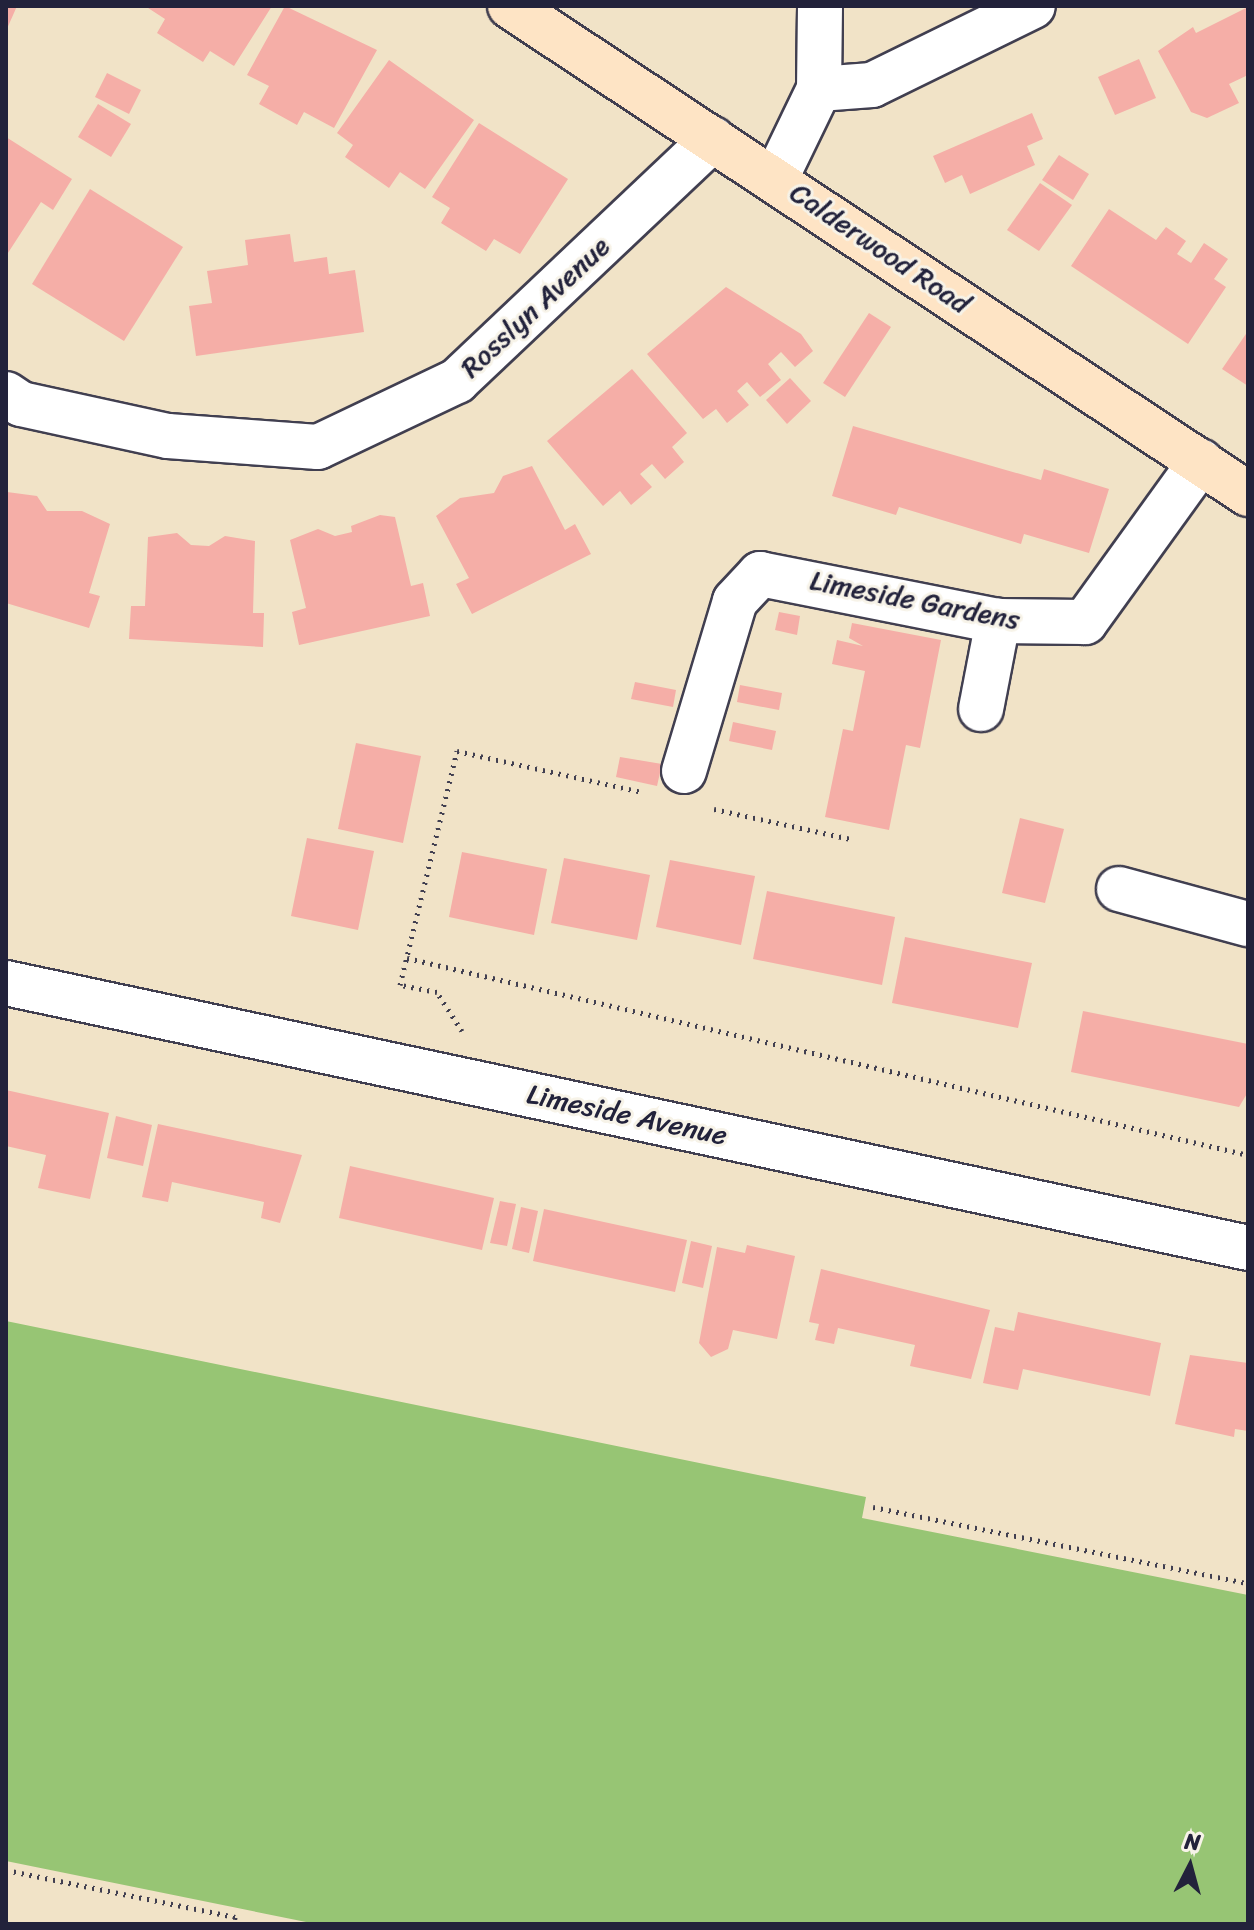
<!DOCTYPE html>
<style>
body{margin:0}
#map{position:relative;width:1254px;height:1930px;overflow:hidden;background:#f1e3c7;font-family:Sriracha,sans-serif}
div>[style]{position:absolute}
.green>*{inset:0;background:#97c574}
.building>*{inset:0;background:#f5aea7}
.path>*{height:5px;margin-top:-2.5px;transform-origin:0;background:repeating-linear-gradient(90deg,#413f50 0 2px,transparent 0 8px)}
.roads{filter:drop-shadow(2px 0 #413f50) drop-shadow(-2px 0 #413f50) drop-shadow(0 2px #413f50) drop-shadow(0 -2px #413f50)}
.street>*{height:44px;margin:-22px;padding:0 22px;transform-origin:22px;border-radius:22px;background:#fff}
.secondary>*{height:44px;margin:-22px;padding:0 22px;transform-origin:22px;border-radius:22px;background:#fee4c5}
span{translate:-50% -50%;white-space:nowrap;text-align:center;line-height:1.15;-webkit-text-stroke:6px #f7f3e8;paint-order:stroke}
.street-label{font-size:28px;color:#22223b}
.frame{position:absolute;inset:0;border:8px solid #22223b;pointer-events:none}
.north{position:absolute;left:1150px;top:1826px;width:80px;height:80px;-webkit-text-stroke:6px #f7f3e8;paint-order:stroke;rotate:6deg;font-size:22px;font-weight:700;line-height:32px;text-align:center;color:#22223b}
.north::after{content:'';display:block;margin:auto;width:28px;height:36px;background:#22223b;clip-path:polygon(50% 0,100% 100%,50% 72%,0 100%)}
</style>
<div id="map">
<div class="green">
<i style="clip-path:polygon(6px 1321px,866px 1497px,862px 1518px,1248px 1595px,1248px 1924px,316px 1924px,6px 1861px)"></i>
</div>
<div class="building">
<i style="clip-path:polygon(6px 6px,17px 6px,6px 31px)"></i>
<i style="clip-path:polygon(145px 6px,272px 6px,234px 66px,210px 51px,203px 62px,157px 33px,165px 19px)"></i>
<i style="clip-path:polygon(285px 6px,377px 50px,334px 128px,304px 112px,297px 125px,259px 104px,269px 86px,247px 75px)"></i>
<i style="clip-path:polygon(1248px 7px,1248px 75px,1229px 84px,1239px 103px,1207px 118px,1191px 112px,1158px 51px,1193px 27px,1196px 33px)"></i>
<i style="clip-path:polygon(1139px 59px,1156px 98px,1115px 115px,1098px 77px)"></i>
<i style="clip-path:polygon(389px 60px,474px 120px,425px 189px,400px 172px,389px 188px,345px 157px,353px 145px,337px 133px)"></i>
<i style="clip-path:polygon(107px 73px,141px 90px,129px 114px,95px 97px)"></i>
<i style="clip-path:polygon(98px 104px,131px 124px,111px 157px,78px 137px)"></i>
<i style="clip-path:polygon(1032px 113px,1043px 139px,1027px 146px,1035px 165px,970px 194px,962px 175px,945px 183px,933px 156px)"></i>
<i style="clip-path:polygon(479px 123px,568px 179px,520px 254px,494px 239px,486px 251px,441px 223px,450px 208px,432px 197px)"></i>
<i style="clip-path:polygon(6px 137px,72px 179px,53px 210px,41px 202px,6px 256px)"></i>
<i style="clip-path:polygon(1059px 155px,1089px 174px,1073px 200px,1042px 180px)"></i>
<i style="clip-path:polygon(1040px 183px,1072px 205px,1039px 251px,1007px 230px)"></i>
<i style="clip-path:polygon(90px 189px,183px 247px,124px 341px,32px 284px)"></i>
<i style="clip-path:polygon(1109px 209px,1156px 240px,1166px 227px,1186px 241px,1177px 254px,1191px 263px,1204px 243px,1228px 259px,1214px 279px,1226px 287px,1188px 344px,1071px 266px)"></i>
<i style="clip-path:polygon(290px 234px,294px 262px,327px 257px,329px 274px,355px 270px,364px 332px,196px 356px,189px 306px,212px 303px,207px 271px,248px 265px,245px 240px)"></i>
<i style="clip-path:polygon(726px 287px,801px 334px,813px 351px,795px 367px,781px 352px,768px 364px,781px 380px,760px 397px,747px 382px,737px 391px,749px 405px,727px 423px,716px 409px,703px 419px,647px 354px)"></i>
<i style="clip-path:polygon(869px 313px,891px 327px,845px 397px,823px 383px)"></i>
<i style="clip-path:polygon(1248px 331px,1248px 386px,1222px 369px)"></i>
<i style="clip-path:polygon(632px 369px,687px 433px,672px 447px,684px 462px,665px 479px,652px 464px,640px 474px,652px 487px,631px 505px,620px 491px,603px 506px,547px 441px)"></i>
<i style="clip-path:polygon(790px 378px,811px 401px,787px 424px,766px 400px)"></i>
<i style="clip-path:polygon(853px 426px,1041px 480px,1044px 469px,1109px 489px,1089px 553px,1024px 534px,1021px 544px,899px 507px,896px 515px,832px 496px)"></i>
<i style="clip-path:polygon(532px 466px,565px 530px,575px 524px,591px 554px,472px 614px,456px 584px,469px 578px,436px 516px,460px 498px,494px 493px,503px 476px)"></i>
<i style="clip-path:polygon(7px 492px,37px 496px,47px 511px,82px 511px,110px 524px,89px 593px,100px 596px,89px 628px,6px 603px)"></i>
<i style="clip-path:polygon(380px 515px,395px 517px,411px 586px,423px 583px,430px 616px,299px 645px,292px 612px,306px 608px,290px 540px,318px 529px,335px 536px,352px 532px,351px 526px)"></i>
<i style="clip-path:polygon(177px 533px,191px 545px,209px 546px,225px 536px,255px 541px,253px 613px,264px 613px,263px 647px,129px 639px,131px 606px,145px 606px,148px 537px)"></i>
<i style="clip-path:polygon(779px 612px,800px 616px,797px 635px,775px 630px)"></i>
<i style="clip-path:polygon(852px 623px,941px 640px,920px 748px,906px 745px,889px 830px,825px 817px,843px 729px,853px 731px,865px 671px,832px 664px,837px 640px,863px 646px,849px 638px)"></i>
<i style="clip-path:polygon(635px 682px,676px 690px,673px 707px,631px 699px)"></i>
<i style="clip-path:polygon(740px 685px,782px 693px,779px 710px,737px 702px)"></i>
<i style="clip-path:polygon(733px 722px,776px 731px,772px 750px,729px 741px)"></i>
<i style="clip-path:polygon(356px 743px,421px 756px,403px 843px,338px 829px)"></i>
<i style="clip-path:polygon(620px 757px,662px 764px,657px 786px,616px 777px)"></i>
<i style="clip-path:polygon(1020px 818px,1064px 829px,1045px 903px,1002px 893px)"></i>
<i style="clip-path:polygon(307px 838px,374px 851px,358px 930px,291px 916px)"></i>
<i style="clip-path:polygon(462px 852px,547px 869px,534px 935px,449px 917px)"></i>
<i style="clip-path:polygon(564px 858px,650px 875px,637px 940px,551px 923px)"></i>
<i style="clip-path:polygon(670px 860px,755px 876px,741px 945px,656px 927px)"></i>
<i style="clip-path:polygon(767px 891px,895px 917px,882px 985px,753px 959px)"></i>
<i style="clip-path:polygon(905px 937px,1032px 963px,1018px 1028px,892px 1003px)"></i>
<i style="clip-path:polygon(1083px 1011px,1248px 1044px,1248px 1092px,1239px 1107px,1071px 1072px)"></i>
<i style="clip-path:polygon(6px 1090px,109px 1113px,90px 1199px,38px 1188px,46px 1155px,6px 1146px)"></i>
<i style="clip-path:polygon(116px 1116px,152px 1125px,143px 1166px,107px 1158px)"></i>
<i style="clip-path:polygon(158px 1124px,302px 1155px,280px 1223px,261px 1218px,264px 1202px,172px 1182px,168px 1202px,142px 1197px)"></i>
<i style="clip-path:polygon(350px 1166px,494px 1198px,482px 1250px,339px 1218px)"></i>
<i style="clip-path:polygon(500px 1201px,516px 1204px,507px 1246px,490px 1243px)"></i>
<i style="clip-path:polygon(521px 1207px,538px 1211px,529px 1253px,512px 1249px)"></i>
<i style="clip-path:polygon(544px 1209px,687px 1240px,675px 1292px,533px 1261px)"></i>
<i style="clip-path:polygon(691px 1241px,712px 1246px,703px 1288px,682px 1283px)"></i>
<i style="clip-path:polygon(747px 1245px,795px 1256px,777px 1339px,733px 1330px,728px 1349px,711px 1357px,699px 1343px,717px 1247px,745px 1253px)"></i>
<i style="clip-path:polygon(821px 1269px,990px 1310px,971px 1379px,910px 1366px,915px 1345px,838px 1328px,834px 1344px,815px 1340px,819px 1324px,809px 1322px)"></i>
<i style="clip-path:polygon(1018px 1312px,1161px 1343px,1150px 1396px,1023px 1369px,1018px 1390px,983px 1383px,995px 1327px,1014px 1331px)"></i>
<i style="clip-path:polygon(1190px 1355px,1248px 1363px,1248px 1431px,1235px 1429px,1234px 1437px,1175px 1424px)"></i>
</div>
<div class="path">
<i style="left:714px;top:809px;width:140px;rotate:12.4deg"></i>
<i style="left:407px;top:958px;width:864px;rotate:13.18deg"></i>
<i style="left:462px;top:1031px;width:46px;rotate:-122.7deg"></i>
<i style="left:437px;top:992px;width:38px;rotate:-169deg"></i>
<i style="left:400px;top:985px;width:241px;rotate:-76.3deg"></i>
<i style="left:457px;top:751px;width:189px;rotate:12.5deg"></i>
<i style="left:873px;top:1507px;width:383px;rotate:11.5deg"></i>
<i style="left:6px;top:1870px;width:234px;rotate:11.6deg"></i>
<i style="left:235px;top:1917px;width:7px;rotate:98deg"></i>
</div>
<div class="roads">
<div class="street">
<i style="left:819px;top:89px;width:53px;rotate:-4.3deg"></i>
<i style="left:872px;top:85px;width:179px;rotate:-26.1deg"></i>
<i style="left:776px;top:178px;width:99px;rotate:-64.2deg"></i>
<i style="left:819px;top:89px;width:83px;rotate:-89.3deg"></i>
<i style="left:6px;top:394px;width:18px;rotate:34deg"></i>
<i style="left:21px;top:404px;width:150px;rotate:12.3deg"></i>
<i style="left:168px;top:436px;width:150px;rotate:4.2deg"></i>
<i style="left:318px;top:447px;width:154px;rotate:-25.4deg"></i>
<i style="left:457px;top:381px;width:352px;rotate:-43.4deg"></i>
<i style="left:981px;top:709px;width:90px;rotate:-79.1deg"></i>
<i style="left:684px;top:771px;width:177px;rotate:-73.3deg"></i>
<i style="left:735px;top:601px;width:37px;rotate:-47deg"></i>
<i style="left:760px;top:574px;width:243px;rotate:11.2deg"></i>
<i style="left:998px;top:621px;width:87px;rotate:0.7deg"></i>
<i style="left:1085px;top:622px;width:198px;rotate:-54.2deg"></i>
<i style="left:1119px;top:889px;width:134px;rotate:15.2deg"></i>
<i style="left:6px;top:983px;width:1270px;rotate:12.04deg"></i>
</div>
<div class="secondary">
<i style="left:510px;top:6px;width:885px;rotate:33.47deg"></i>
</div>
</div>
<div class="street-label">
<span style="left:880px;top:248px;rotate:34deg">Calderwood Road</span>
<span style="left:535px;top:307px;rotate:-43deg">Rosslyn Avenue</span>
<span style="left:915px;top:600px;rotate:11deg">Limeside Gardens</span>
<span style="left:627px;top:1115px;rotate:12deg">Limeside Avenue</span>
</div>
<div class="frame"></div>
<div class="north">N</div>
</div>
